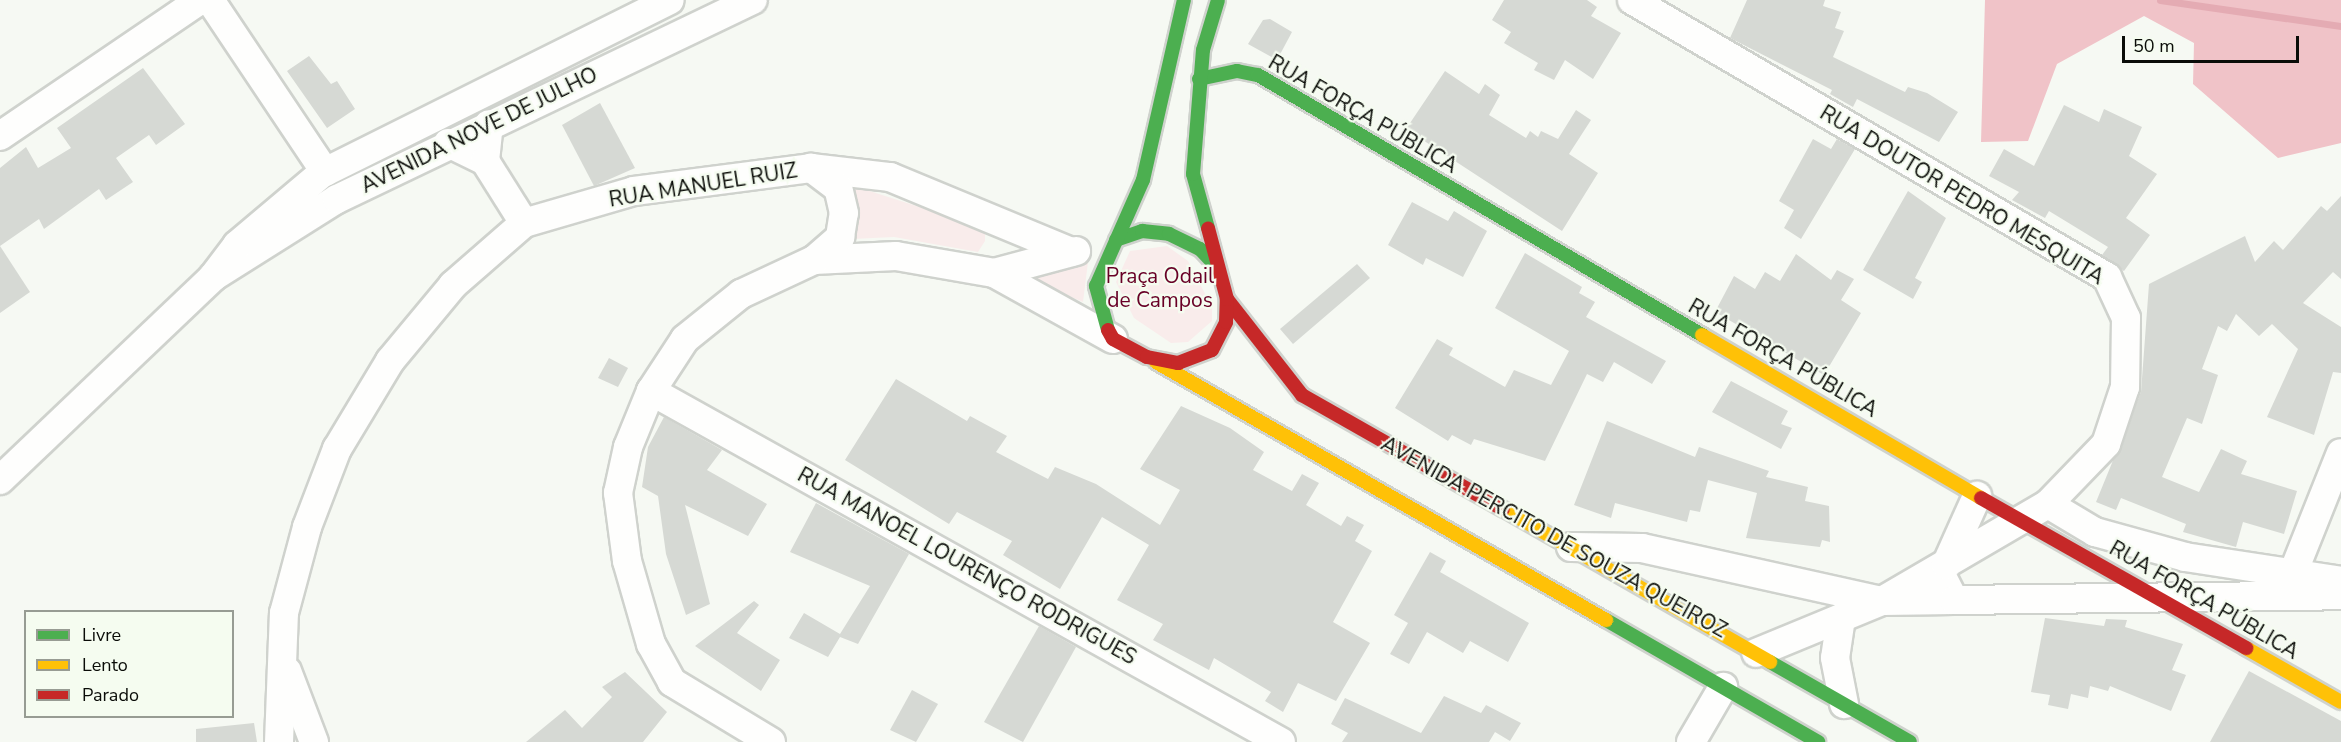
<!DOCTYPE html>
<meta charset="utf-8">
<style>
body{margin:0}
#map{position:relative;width:2341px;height:742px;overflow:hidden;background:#f6f9f3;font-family:"Nunito Sans",sans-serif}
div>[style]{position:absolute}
.green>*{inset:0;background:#f9eceb}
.forest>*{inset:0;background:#f0c3c8}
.stream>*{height:7px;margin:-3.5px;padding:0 3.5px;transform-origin:3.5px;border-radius:3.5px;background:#e4abb3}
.building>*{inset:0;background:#d6d9d4}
.roads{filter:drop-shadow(2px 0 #cfd2cd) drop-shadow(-2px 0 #cfd2cd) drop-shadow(0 2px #cfd2cd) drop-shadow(0 -2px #cfd2cd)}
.street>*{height:28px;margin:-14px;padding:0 14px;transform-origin:14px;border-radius:14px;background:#fefefd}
.fast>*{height:14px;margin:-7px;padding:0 7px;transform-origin:7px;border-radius:7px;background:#4caf50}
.slow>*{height:14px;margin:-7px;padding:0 7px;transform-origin:7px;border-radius:7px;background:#ffc107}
.jam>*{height:14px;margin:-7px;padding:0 7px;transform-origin:7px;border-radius:7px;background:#c62828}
span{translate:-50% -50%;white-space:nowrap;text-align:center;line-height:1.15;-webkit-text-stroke:4.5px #f5fcf0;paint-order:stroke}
.street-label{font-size:21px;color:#0a0c08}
.park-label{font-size:21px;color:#680026}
.legend{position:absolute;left:24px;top:610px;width:210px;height:108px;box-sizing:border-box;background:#f5fcf0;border:2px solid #979c93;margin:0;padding:8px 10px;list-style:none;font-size:18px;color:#0a0c08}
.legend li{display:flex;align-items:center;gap:12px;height:30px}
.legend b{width:30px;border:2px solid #979c93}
.scale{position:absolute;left:2122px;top:36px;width:177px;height:27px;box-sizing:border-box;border:3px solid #0a0c08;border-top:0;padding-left:8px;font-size:18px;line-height:21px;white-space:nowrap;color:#0a0c08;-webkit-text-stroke:4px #f5fcf0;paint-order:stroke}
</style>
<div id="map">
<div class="green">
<i style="clip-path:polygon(854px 186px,985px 228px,985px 241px,978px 252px,894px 237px,852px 239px)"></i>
<i style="clip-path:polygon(1167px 246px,1188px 261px,1212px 307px,1212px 321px,1188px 342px,1171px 343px,1134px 318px,1116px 282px,1130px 251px)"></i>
<i style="clip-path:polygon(1089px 254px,1083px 302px,1029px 279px,1032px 273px)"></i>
</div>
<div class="forest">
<i style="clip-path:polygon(1985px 0,2341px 0,2341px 143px,2278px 158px,2193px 84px,2194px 43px,2144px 16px,2057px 64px,2028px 141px,1981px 142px)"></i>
</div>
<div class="stream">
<i style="left:2160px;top:0;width:183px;rotate:8.2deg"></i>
</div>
<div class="building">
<i style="clip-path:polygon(1504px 0,1587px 0,1597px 7px,1591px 16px,1621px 33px,1593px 79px,1565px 60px,1554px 80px,1534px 70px,1538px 63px,1504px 43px,1511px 32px,1492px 20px)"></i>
<i style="clip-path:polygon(1747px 0,1825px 0,1823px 6px,1841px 12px,1835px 28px,1844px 31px,1833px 57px,1905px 92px,1908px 87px,1927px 93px,1958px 112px,1939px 142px,1857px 99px,1853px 107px,1830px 94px,1832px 90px,1730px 38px)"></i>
<i style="clip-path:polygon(1270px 19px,1292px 32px,1277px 60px,1248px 44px,1263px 20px)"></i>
<i style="clip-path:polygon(309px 56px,331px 84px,337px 81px,355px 109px,327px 128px,287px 71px)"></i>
<i style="clip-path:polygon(143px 68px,185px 124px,156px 145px,149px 135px,116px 158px,133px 182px,106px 200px,99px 189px,44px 229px,39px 219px,0 246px,0 168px,26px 147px,38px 168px,71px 148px,57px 128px)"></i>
<i style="clip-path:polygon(1445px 71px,1479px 94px,1485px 84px,1500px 95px,1489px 115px,1526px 138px,1530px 131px,1538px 137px,1541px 131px,1558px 139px,1576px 110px,1591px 120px,1569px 154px,1598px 173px,1562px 231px,1406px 129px)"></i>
<i style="clip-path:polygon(600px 103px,635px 168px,594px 186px,562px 125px)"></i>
<i style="clip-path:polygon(2064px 105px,2099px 122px,2104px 109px,2142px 127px,2129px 156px,2157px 174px,2126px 218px,2150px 235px,2124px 271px,2102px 255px,2108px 247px,2049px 211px,2045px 218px,2012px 200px,2019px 192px,1989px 176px,2004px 149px,2034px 166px)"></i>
<i style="clip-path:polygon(1813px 139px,1831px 149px,1837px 139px,1855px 149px,1801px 239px,1784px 228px,1794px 210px,1779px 201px)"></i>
<i style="clip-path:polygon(1908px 191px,1946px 218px,1915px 278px,1922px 282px,1913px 299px,1863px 270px)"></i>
<i style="clip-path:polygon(2341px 196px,2341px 279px,2333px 272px,2303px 303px,2341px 327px,2341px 373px,2333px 372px,2314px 435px,2267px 417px,2298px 349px,2272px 324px,2259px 336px,2236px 314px,2227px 331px,2218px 326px,2202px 369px,2218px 375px,2202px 424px,2187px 418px,2162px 477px,2199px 492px,2221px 449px,2247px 461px,2241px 474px,2297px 491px,2284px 534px,2243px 522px,2236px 547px,2183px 532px,2186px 524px,2121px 498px,2116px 510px,2096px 502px,2141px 392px,2149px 284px,2245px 236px,2255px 262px,2274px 241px,2283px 250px,2321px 206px,2327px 211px)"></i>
<i style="clip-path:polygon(1412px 202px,1448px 221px,1454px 211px,1487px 231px,1463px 277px,1426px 258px,1423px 265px,1388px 245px)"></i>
<i style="clip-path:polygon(0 246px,30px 292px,0 313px)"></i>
<i style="clip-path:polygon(1525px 253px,1582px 287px,1579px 293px,1595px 302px,1586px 317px,1666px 361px,1652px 384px,1614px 362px,1603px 382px,1587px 374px,1545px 461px,1474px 439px,1471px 445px,1452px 435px,1448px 441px,1395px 408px,1437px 339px,1453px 348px,1449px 355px,1505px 387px,1514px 370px,1551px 385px,1569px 351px,1495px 308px)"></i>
<i style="clip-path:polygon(1796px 254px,1831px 280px,1837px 270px,1854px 279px,1841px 300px,1861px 313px,1824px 375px,1715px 312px,1734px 276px,1755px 289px,1765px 272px,1780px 281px)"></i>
<i style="clip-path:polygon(1357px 264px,1370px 278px,1293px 344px,1280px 329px)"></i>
<i style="clip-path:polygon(609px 358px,628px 368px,618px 387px,598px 378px)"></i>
<i style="clip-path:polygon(896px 379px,967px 421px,970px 416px,1007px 436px,996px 452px,1048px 479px,1055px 467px,1096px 484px,1160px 525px,1180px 490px,1140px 469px,1181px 406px,1230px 428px,1264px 452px,1253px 470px,1292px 491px,1302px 474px,1319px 483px,1306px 505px,1341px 526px,1347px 516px,1364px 525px,1355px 541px,1372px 551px,1333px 622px,1370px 643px,1336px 701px,1298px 683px,1283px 712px,1265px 701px,1271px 692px,1214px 658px,1209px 670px,1153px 640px,1163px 624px,1117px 600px,1149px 545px,1102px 517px,1060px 589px,1003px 555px,1012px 541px,957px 512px,949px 524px,845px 460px)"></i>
<i style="clip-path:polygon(1731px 381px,1788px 411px,1781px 424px,1792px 428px,1781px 449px,1712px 412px)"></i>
<i style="clip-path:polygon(664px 417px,722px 450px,707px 470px,767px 504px,748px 536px,685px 505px,710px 604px,686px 615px,666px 554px,658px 496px,642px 487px,648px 447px)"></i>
<i style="clip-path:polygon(1607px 421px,1695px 457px,1699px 447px,1769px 471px,1766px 477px,1808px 487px,1805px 501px,1829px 506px,1830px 542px,1822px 540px,1820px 547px,1746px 538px,1757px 493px,1708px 480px,1700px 512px,1690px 510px,1687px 522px,1615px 503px,1611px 518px,1574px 505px)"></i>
<i style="clip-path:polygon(816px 503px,909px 554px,858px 644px,840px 637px,828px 657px,789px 638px,804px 613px,840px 634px,870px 586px,790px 552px)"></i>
<i style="clip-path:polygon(1430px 552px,1446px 561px,1440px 572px,1529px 623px,1508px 662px,1470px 641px,1463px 653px,1427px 632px,1409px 664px,1390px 654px,1408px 623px,1394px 615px)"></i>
<i style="clip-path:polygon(754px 601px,759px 605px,737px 633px,780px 660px,761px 691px,695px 646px)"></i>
<i style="clip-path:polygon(2045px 618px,2104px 626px,2106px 619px,2127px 620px,2125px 627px,2183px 644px,2172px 670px,2186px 675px,2171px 711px,2110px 686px,2108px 691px,2090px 686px,2088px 698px,2071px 694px,2068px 709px,2048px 705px,2050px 695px,2031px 692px)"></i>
<i style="clip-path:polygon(1039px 626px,1076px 647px,1023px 742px,984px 722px)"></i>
<i style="clip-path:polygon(2249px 671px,2341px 721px,2341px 742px,2210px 742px)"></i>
<i style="clip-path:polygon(625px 672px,667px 712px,643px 742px,526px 742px,565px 710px,582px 728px,612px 697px,602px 687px)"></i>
<i style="clip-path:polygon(912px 690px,938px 704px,916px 742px,890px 730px)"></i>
<i style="clip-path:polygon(1444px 696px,1481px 713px,1486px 705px,1521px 723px,1510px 741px,1495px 732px,1489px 742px,1342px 742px,1348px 733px,1331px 724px,1345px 698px,1421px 733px)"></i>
<i style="clip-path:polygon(254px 723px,257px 742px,196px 742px,196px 729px)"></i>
</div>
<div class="roads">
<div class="street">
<i style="left:210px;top:0;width:207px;rotate:56.2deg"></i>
<i style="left:325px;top:172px;width:385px;rotate:-26.5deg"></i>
<i style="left:1632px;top:0;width:550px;rotate:30.25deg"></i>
<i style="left:2107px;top:277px;width:45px;rotate:65.1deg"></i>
<i style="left:2126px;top:318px;width:69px;rotate:90.8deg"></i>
<i style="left:2125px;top:387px;width:60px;rotate:108.4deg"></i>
<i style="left:2106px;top:444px;width:83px;rotate:134deg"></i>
<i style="left:2048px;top:504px;width:192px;rotate:149.7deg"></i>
<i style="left:1882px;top:601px;width:136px;rotate:157.6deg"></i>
<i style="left:0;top:136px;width:242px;rotate:-34.2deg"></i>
<i style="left:448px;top:143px;width:41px;rotate:25.9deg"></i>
<i style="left:485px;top:161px;width:37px;rotate:-84deg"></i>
<i style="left:485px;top:161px;width:73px;rotate:57.8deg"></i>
<i style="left:814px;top:260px;width:82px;rotate:-2.8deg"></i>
<i style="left:896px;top:256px;width:99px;rotate:9.8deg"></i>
<i style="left:994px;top:273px;width:136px;rotate:29deg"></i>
<i style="left:994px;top:273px;width:85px;rotate:-15deg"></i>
<i style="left:213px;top:277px;width:146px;rotate:-32.2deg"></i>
<i style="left:337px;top:199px;width:461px;rotate:-25.6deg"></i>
<i style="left:651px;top:391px;width:721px;rotate:29.12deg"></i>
<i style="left:0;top:480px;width:294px;rotate:-43.6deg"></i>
<i style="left:213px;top:277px;width:40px;rotate:-53deg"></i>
<i style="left:237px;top:245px;width:107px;rotate:-40.1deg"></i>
<i style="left:2048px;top:504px;width:55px;rotate:30.8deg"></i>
<i style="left:2095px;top:532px;width:93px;rotate:15.5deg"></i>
<i style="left:2185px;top:557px;width:158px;rotate:8.7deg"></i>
<i style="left:1571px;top:547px;width:71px;rotate:0.8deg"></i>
<i style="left:1642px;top:548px;width:246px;rotate:12.5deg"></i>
<i style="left:1882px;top:601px;width:72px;rotate:-0.8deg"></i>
<i style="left:1954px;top:600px;width:34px;rotate:-117deg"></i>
<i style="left:1946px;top:565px;width:76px;rotate:-65.8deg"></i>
<i style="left:2293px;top:573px;width:129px;rotate:-68.2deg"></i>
<i style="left:1954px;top:600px;width:387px;rotate:-0.7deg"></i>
<i style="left:1841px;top:618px;width:40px;rotate:98.5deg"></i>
<i style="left:1835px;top:658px;width:47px;rotate:78.9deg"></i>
<i style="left:287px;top:671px;width:76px;rotate:69.2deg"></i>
<i style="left:279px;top:742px;width:129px;rotate:-87.8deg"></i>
<i style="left:284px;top:613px;width:89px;rotate:-75deg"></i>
<i style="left:307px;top:527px;width:84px;rotate:-69deg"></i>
<i style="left:337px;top:449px;width:103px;rotate:-58.9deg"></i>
<i style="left:390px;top:361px;width:99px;rotate:-50.3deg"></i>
<i style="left:453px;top:285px;width:94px;rotate:-41.1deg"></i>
<i style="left:524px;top:223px;width:115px;rotate:-16.2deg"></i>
<i style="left:634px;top:191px;width:178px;rotate:-7.4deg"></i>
<i style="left:811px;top:168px;width:80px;rotate:6.5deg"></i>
<i style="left:890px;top:177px;width:196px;rotate:22.5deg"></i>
<i style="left:771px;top:742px;width:116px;rotate:-148.8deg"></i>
<i style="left:672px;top:682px;width:43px;rotate:-118.9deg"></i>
<i style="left:651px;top:644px;width:86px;rotate:-106.1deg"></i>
<i style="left:627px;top:561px;width:69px;rotate:-97.5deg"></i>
<i style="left:618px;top:493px;width:47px;rotate:-77.7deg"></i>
<i style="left:628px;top:447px;width:61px;rotate:-67.7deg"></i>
<i style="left:651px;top:391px;width:62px;rotate:-56.8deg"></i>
<i style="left:685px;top:339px;width:72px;rotate:-38.8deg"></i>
<i style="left:741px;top:294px;width:81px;rotate:-25deg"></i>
<i style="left:814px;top:260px;width:35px;rotate:-41deg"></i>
<i style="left:840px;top:237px;width:24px;rotate:-81deg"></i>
<i style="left:844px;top:213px;width:26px;rotate:-103deg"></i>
<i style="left:838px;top:188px;width:34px;rotate:-143deg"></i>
<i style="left:1691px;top:742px;width:64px;rotate:-59.8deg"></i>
</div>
<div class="fast">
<i style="left:1199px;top:79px;width:39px;rotate:-12deg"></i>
<i style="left:1237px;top:71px;width:21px;rotate:11deg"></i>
<i style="left:1258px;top:75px;width:515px;rotate:30.35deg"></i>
<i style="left:1208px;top:228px;width:56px;rotate:-105.5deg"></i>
<i style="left:1193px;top:174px;width:124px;rotate:-85.4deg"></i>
<i style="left:1203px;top:50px;width:52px;rotate:-73.3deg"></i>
<i style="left:1116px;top:240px;width:28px;rotate:-19deg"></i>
<i style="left:1142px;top:231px;width:27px;rotate:6deg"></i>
<i style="left:1169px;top:234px;width:34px;rotate:26deg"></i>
<i style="left:1200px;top:249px;width:22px;rotate:47deg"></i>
<i style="left:1108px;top:330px;width:46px;rotate:-105.3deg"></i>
<i style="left:1096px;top:286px;width:116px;rotate:-66.1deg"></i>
<i style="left:1143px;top:180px;width:185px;rotate:-77.2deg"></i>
<i style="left:1606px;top:620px;width:245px;rotate:29.9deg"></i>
<i style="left:1770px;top:662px;width:161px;rotate:29.7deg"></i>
</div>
<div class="slow">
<i style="left:1702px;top:335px;width:323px;rotate:30.3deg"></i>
<i style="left:1156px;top:362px;width:519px;rotate:29.83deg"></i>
<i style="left:1503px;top:509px;width:308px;rotate:29.8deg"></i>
<i style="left:2246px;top:648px;width:109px;rotate:29.6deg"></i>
</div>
<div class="jam">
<i style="left:1227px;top:299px;width:122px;rotate:52deg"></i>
<i style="left:1302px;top:395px;width:231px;rotate:29.6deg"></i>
<i style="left:1108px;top:330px;width:10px;rotate:61deg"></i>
<i style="left:1113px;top:339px;width:38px;rotate:28deg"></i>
<i style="left:1147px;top:357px;width:32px;rotate:11deg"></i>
<i style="left:1178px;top:363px;width:36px;rotate:-21deg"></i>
<i style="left:1212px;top:350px;width:31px;rotate:-63deg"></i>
<i style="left:1226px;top:322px;width:23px;rotate:-88deg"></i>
<i style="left:1227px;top:299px;width:73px;rotate:-105deg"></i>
<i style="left:1981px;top:498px;width:305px;rotate:29.5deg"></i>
</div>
</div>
<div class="street-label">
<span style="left:1363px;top:114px;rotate:30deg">RUA FORÇA PÚBLICA</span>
<span style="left:479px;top:130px;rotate:-26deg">AVENIDA NOVE DE JULHO</span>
<span style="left:703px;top:185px;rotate:-9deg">RUA MANUEL RUIZ</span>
<span style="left:1962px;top:195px;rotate:31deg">RUA DOUTOR PEDRO MESQUITA</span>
<span style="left:1783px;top:358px;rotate:30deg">RUA FORÇA PÚBLICA</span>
<span style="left:1554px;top:537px;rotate:29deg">AVENIDA PERCITO DE SOUZA QUEIROZ</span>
<span style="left:967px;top:566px;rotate:29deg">RUA MANOEL LOURENÇO RODRIGUES</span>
<span style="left:2204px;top:600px;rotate:30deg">RUA FORÇA PÚBLICA</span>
</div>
<div class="park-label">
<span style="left:1160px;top:288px">Praça Odail<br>de Campos</span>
</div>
<ul class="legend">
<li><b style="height:8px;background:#4caf50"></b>Livre</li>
<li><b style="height:8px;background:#ffc107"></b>Lento</li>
<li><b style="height:8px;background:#c62828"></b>Parado</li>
</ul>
<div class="scale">50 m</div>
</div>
